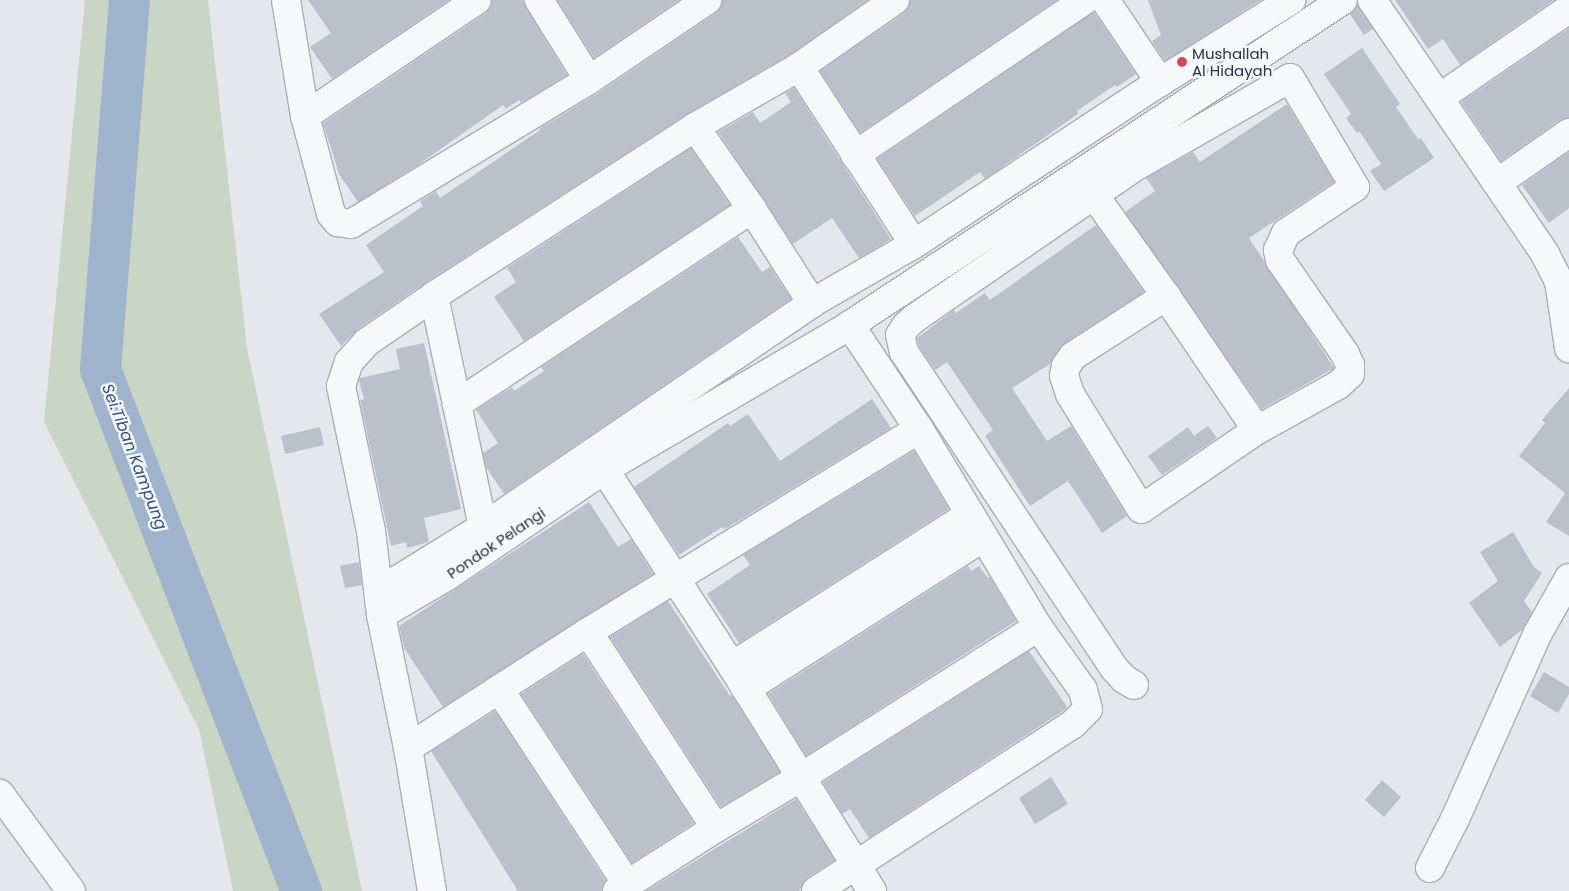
<!DOCTYPE html>
<style>
body{margin:0}
#map{position:relative;width:1569px;height:891px;overflow:hidden;background:#e4e7ec;font-family:Poppins,sans-serif}
div>[style]{position:absolute}
.green>*{inset:0;background:#c9d6c5}
.river>*{height:41px;margin:-20.5px;padding:0 20.5px;transform-origin:20.5px;border-radius:20.5px;background:#9fb4cc}
.building>*{inset:0;background:#bbc0ca}
.roads{filter:drop-shadow(1px 0 #a9aeb7) drop-shadow(-1px 0 #a9aeb7) drop-shadow(0 1px #a9aeb7) drop-shadow(0 -1px #a9aeb7)}
.minor>*{height:28px;margin:-14px;padding:0 14px;transform-origin:14px;border-radius:14px;background:#f7f8fa}
.dots>*{width:14px;height:14px;translate:-50% -50%;box-sizing:border-box;border:2px solid #f4f6f9;border-radius:50%}
span{translate:-50% -50%;white-space:nowrap;text-align:center;line-height:1.15;-webkit-text-stroke:5px #f4f6f9;paint-order:stroke}
.poi-label{font-size:15px;color:#2b3445}
.left{translate:0 -50%;text-align:left}
.street-label{font-size:15px;color:#2b3445}
.water-label{font-size:16px;color:#34527a;font-style:italic}
</style>
<div id="map">
<div class="green">
<i style="clip-path:polygon(85px 0,208px 0,247px 348px,362px 891px,233px 891px,199px 729px,44px 422px)"></i>
</div>
<div class="river">
<i style="left:129px;top:0;width:370px;rotate:94.5deg"></i>
<i style="left:100px;top:369px;width:559px;rotate:68.94deg"></i>
</div>
<div class="building">
<i style="clip-path:polygon(308px 0,449px 0,332px 79px,310px 47px,331px 33px)"></i>
<i style="clip-path:polygon(492px 0,523px 0,526px 8px,567px 75px,521px 103px,519px 100px,506px 109px,503px 105px,418px 165px,358px 202px,339px 174px,323px 123px,486px 13px,491px 7px)"></i>
<i style="clip-path:polygon(557px 0,679px 0,594px 58px)"></i>
<i style="clip-path:polygon(722px 0,868px 0,791px 54px,687px 114px,425px 283px,358px 329px,341px 346px,319px 314px,384px 272px,366px 245px,423px 206px,420px 201px,436px 191px,440px 198px,540px 130px,539px 129px,598px 93px,716px 13px,721px 7px)"></i>
<i style="clip-path:polygon(910px 0,1057px 0,860px 133px,820px 71px,904px 13px,909px 7px)"></i>
<i style="clip-path:polygon(1148px 0,1261px 0,1165px 61px,1152px 41px,1161px 35px)"></i>
<i style="clip-path:polygon(1395px 0,1554px 0,1460px 65px,1443px 39px,1428px 49px)"></i>
<i style="clip-path:polygon(1358px 5px,1373px 29px,1364px 35px,1350px 14px)"></i>
<i style="clip-path:polygon(1094px 12px,1136px 74px,1117px 87px,1115px 85px,1077px 111px,1078px 114px,985px 179px,980px 172px,915px 216px,877px 159px)"></i>
<i style="clip-path:polygon(1569px 28px,1569px 118px,1560px 120px,1501px 161px,1461px 102px)"></i>
<i style="clip-path:polygon(1362px 48px,1400px 104px,1396px 107px,1418px 139px,1421px 138px,1434px 158px,1384px 191px,1370px 171px,1381px 164px,1360px 132px,1357px 133px,1346px 118px,1351px 114px,1324px 74px)"></i>
<i style="clip-path:polygon(794px 88px,891px 239px,859px 258px,832px 218px,793px 244px,718px 132px,753px 112px,760px 123px,791px 102px,785px 93px)"></i>
<i style="clip-path:polygon(1287px 104px,1334px 182px,1249px 238px,1334px 368px,1262px 409px,1125px 212px,1155px 191px,1146px 178px,1193px 152px,1200px 162px)"></i>
<i style="clip-path:polygon(691px 148px,730px 205px,524px 341px,494px 297px,516px 282px,507px 268px)"></i>
<i style="clip-path:polygon(1569px 152px,1569px 208px,1549px 223px,1522px 185px)"></i>
<i style="clip-path:polygon(1096px 225px,1144px 292px,1065px 343px,1050px 364px,1012px 388px,1047px 441px,1071px 426px,1127px 516px,1102px 533px,1068px 481px,1030px 506px,985px 436px,993px 430px,947px 362px,935px 370px,919px 346px,917px 338px,954px 310px,956px 313px,985px 293px,990px 300px)"></i>
<i style="clip-path:polygon(738px 237px,762px 272px,770px 267px,791px 299px,504px 494px,486px 467px,483px 453px,498px 443px,476px 410px,512px 387px,514px 391px,544px 371px,541px 367px)"></i>
<i style="clip-path:polygon(424px 343px,461px 509px,424px 518px,429px 542px,407px 548px,406px 542px,391px 546px,360px 400px,364px 399px,359px 381px,360px 378px,400px 369px,396px 349px)"></i>
<i style="clip-path:polygon(1569px 388px,1569px 536px,1546px 522px,1565px 493px,1519px 456px,1545px 423px,1542px 420px)"></i>
<i style="clip-path:polygon(872px 399px,891px 428px,725px 529px,722px 527px,679px 555px,634px 487px,728px 423px,730px 426px,748px 414px,780px 461px)"></i>
<i style="clip-path:polygon(1208px 426px,1217px 438px,1162px 475px,1148px 456px,1188px 427px,1194px 436px)"></i>
<i style="clip-path:polygon(320px 427px,324px 445px,285px 454px,281px 436px)"></i>
<i style="clip-path:polygon(914px 451px,949px 509px,739px 643px,707px 594px,750px 565px,743px 555px)"></i>
<i style="clip-path:polygon(589px 502px,618px 547px,631px 539px,653px 574px,443px 707px,404px 648px,399px 626px)"></i>
<i style="clip-path:polygon(1513px 532px,1534px 567px,1542px 573px,1524px 601px,1532px 612px,1522px 630px,1500px 647px,1469px 603px,1498px 581px,1480px 552px)"></i>
<i style="clip-path:polygon(359px 562px,362px 585px,345px 588px,340px 566px)"></i>
<i style="clip-path:polygon(968px 566px,971px 571px,979px 566px,988px 578px,990px 577px,1016px 621px,806px 756px,768px 694px)"></i>
<i style="clip-path:polygon(668px 601px,730px 696px,732px 695px,780px 772px,721px 807px,610px 637px)"></i>
<i style="clip-path:polygon(1029px 651px,1067px 707px,1066px 709px,869px 838px,850px 809px,842px 814px,823px 782px)"></i>
<i style="clip-path:polygon(583px 654px,694px 823px,632px 863px,521px 694px)"></i>
<i style="clip-path:polygon(1544px 672px,1569px 687px,1569px 694px,1558px 713px,1530px 696px)"></i>
<i style="clip-path:polygon(495px 711px,606px 881px,601px 891px,518px 891px,431px 751px)"></i>
<i style="clip-path:polygon(1051px 777px,1068px 804px,1035px 824px,1019px 798px)"></i>
<i style="clip-path:polygon(1382px 780px,1401px 797px,1384px 817px,1365px 800px)"></i>
<i style="clip-path:polygon(796px 799px,835px 860px,807px 878px,799px 891px,646px 891px)"></i>
</div>
<div class="roads">
<div class="minor">
<i style="left:286px;top:0;width:118px;rotate:80.7deg"></i>
<i style="left:305px;top:116px;width:101px;rotate:75.1deg"></i>
<i style="left:331px;top:214px;width:11px;rotate:49deg"></i>
<i style="left:338px;top:222px;width:13px;rotate:9deg"></i>
<i style="left:351px;top:224px;width:278px;rotate:-31.2deg"></i>
<i style="left:589px;top:80px;width:143px;rotate:-34.1deg"></i>
<i style="left:539px;top:0;width:94px;rotate:58deg"></i>
<i style="left:1105px;top:0;width:99px;rotate:56.1deg"></i>
<i style="left:1372px;top:0;width:307px;rotate:55.7deg"></i>
<i style="left:1545px;top:254px;width:30px;rotate:63deg"></i>
<i style="left:1559px;top:281px;width:68px;rotate:81.5deg"></i>
<i style="left:799px;top:67px;width:211px;rotate:57deg"></i>
<i style="left:1439px;top:98px;width:158px;rotate:-34.4deg"></i>
<i style="left:305px;top:116px;width:207px;rotate:-34deg"></i>
<i style="left:695px;top:127px;width:100px;rotate:55.2deg"></i>
<i style="left:752px;top:209px;width:112px;rotate:57.4deg"></i>
<i style="left:855px;top:155px;width:277px;rotate:-34deg"></i>
<i style="left:1497px;top:183px;width:88px;rotate:-34.8deg"></i>
<i style="left:1094px;top:195px;width:124px;rotate:54.5deg"></i>
<i style="left:1166px;top:296px;width:162px;rotate:55.8deg"></i>
<i style="left:434px;top:296px;width:236px;rotate:78deg"></i>
<i style="left:457px;top:404px;width:354px;rotate:-33.5deg"></i>
<i style="left:595px;top:455px;width:252px;rotate:57deg"></i>
<i style="left:732px;top:666px;width:265px;rotate:58.1deg"></i>
<i style="left:380px;top:591px;width:121px;rotate:-31.9deg"></i>
<i style="left:483px;top:527px;width:398px;rotate:-34.2deg"></i>
<i style="left:812px;top:303px;width:118px;rotate:-30deg"></i>
<i style="left:914px;top:244px;width:295px;rotate:-33.4deg"></i>
<i style="left:1160px;top:82px;width:155px;rotate:-32deg"></i>
<i style="left:381px;top:615px;width:79px;rotate:-30.5deg"></i>
<i style="left:449px;top:575px;width:189px;rotate:-34.2deg"></i>
<i style="left:605px;top:469px;width:284px;rotate:-30.4deg"></i>
<i style="left:850px;top:325px;width:590px;rotate:-33.39deg"></i>
<i style="left:588px;top:632px;width:234px;rotate:56.9deg"></i>
<i style="left:732px;top:666px;width:281px;rotate:-32.5deg"></i>
<i style="left:1134px;top:685px;width:12px;rotate:-149deg"></i>
<i style="left:1124px;top:679px;width:15px;rotate:-132deg"></i>
<i style="left:1114px;top:668px;width:379px;rotate:-123.6deg"></i>
<i style="left:904px;top:352px;width:17px;rotate:-103deg"></i>
<i style="left:900px;top:335px;width:11px;rotate:-56deg"></i>
<i style="left:906px;top:326px;width:12px;rotate:-42deg"></i>
<i style="left:915px;top:318px;width:270px;rotate:-34.5deg"></i>
<i style="left:1138px;top:165px;width:175px;rotate:-29.8deg"></i>
<i style="left:1290px;top:78px;width:127px;rotate:59.2deg"></i>
<i style="left:1355px;top:187px;width:83px;rotate:146.3deg"></i>
<i style="left:1286px;top:233px;width:19px;rotate:115deg"></i>
<i style="left:1278px;top:250px;width:10px;rotate:79deg"></i>
<i style="left:1280px;top:260px;width:114px;rotate:55.3deg"></i>
<i style="left:1345px;top:354px;width:12px;rotate:66deg"></i>
<i style="left:1350px;top:365px;width:9px;rotate:90deg"></i>
<i style="left:1350px;top:374px;width:16px;rotate:137deg"></i>
<i style="left:1338px;top:385px;width:93px;rotate:150.9deg"></i>
<i style="left:1257px;top:430px;width:140px;rotate:145.7deg"></i>
<i style="left:1141px;top:509px;width:135px;rotate:-121.7deg"></i>
<i style="left:1070px;top:394px;width:19px;rotate:-108deg"></i>
<i style="left:1064px;top:376px;width:10px;rotate:-79deg"></i>
<i style="left:1066px;top:366px;width:12px;rotate:-55deg"></i>
<i style="left:1073px;top:356px;width:111px;rotate:-32.8deg"></i>
<i style="left:499px;top:689px;width:233px;rotate:56.7deg"></i>
<i style="left:746px;top:689px;width:280px;rotate:-32.6deg"></i>
<i style="left:408px;top:748px;width:214px;rotate:-32.8deg"></i>
<i style="left:588px;top:632px;width:388px;rotate:-31.5deg"></i>
<i style="left:0;top:794px;width:120px;rotate:53.8deg"></i>
<i style="left:1430px;top:868px;width:55px;rotate:-63deg"></i>
<i style="left:1455px;top:819px;width:204px;rotate:-66deg"></i>
<i style="left:1538px;top:633px;width:63px;rotate:-60.6deg"></i>
<i style="left:432px;top:891px;width:145px;rotate:-99.5deg"></i>
<i style="left:408px;top:748px;width:136px;rotate:-101.5deg"></i>
<i style="left:381px;top:615px;width:85px;rotate:-96.8deg"></i>
<i style="left:371px;top:531px;width:148px;rotate:-101.7deg"></i>
<i style="left:341px;top:386px;width:25px;rotate:-72deg"></i>
<i style="left:349px;top:362px;width:27px;rotate:-48deg"></i>
<i style="left:367px;top:342px;width:81px;rotate:-34.5deg"></i>
<i style="left:434px;top:296px;width:311px;rotate:-32.9deg"></i>
<i style="left:695px;top:127px;width:120px;rotate:-30deg"></i>
<i style="left:799px;top:67px;width:117px;rotate:-34.9deg"></i>
<i style="left:617px;top:891px;width:117px;rotate:-32.5deg"></i>
<i style="left:716px;top:828px;width:98px;rotate:-30.8deg"></i>
<i style="left:800px;top:778px;width:282px;rotate:-32.4deg"></i>
<i style="left:816px;top:891px;width:306px;rotate:-33deg"></i>
<i style="left:1073px;top:724px;width:21px;rotate:-45deg"></i>
<i style="left:1088px;top:709px;width:20px;rotate:-105deg"></i>
<i style="left:1083px;top:690px;width:77px;rotate:-125.5deg"></i>
<i style="left:1038px;top:627px;width:231px;rotate:-121deg"></i>
<i style="left:919px;top:429px;width:125px;rotate:-123.6deg"></i>
</div>
</div>
<div class="dots">
<i style="left:1182px;top:62px;background:#d1495b"></i>
</div>
<div class="poi-label">
<span class="left" style="left:1192px;top:62px">Mushallah<br>Al Hidayah</span>
</div>
<div class="street-label">
<span style="left:496px;top:543px;rotate:-34deg">Pondok Pelangi</span>
</div>
<div class="water-label">
<span style="left:134px;top:457px;rotate:69deg">Sei.Tiban Kampung</span>
</div>
</div>
